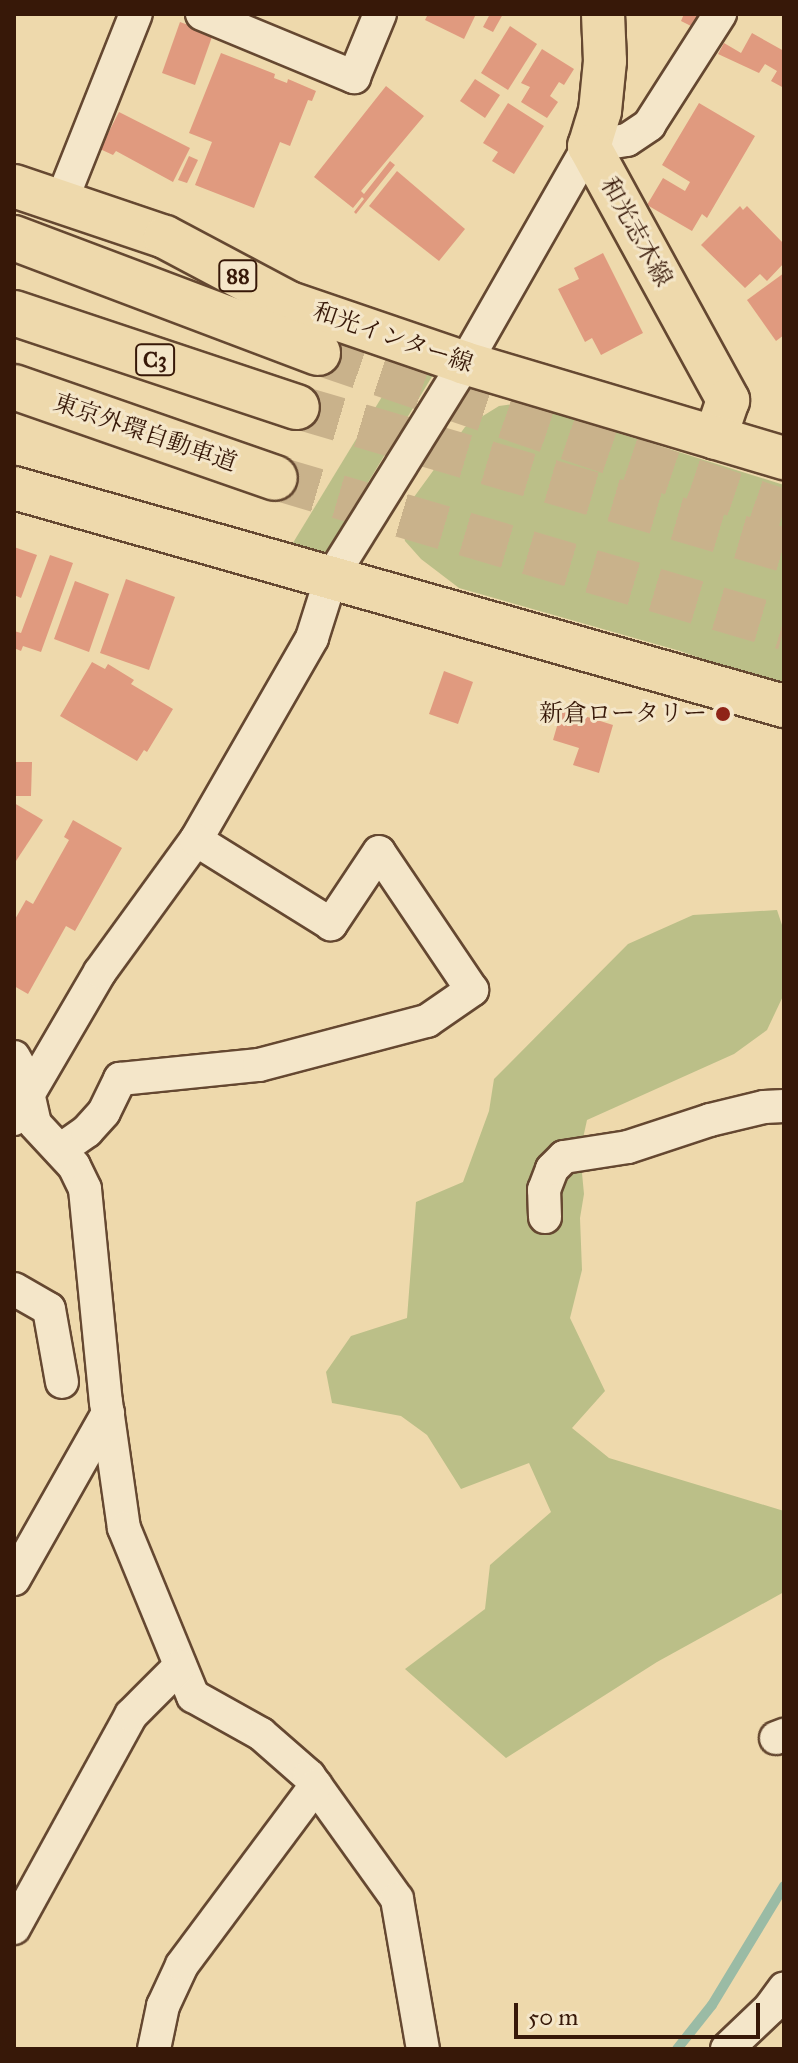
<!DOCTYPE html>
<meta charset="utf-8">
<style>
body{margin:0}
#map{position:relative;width:798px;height:2063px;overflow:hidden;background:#eed9ac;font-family:"IM FELL Great Primer","Noto Serif JP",serif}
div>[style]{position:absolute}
.green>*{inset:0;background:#bbbf88}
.stream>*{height:10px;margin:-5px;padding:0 5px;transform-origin:5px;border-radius:5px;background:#9abba5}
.building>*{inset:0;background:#e09a7f}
.highway-tunnel>*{height:44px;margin-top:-22px;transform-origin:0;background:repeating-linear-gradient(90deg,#c9b28b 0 44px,transparent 0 66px)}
.roads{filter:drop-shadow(2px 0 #654831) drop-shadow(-2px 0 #654831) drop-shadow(0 2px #654831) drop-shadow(0 -2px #654831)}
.minor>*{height:32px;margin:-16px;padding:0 16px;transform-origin:16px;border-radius:16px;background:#f4e6c9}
.major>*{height:42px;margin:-21px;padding:0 21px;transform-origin:21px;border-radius:21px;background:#eed9ac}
.highway>*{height:44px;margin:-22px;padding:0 22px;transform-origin:22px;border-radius:22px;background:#eed9ac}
.dots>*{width:22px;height:22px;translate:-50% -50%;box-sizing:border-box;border:4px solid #f4e6c9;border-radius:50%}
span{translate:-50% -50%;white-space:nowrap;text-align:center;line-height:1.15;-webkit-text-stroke:6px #f4e6c9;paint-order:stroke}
.shield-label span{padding:2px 6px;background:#f4e6c9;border:2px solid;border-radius:6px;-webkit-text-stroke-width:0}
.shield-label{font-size:22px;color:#371808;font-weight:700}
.street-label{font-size:24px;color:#371808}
.poi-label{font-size:24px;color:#371808}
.right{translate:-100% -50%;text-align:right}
.frame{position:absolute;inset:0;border:16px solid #371808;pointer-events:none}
.scale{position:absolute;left:514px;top:2003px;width:246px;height:36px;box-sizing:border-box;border:4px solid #371808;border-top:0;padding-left:10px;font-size:24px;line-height:28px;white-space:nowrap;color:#371808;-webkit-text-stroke:6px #f4e6c9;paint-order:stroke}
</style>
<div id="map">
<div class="green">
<i style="clip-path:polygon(408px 354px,439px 365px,320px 562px,288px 551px)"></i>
<i style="clip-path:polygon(522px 403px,784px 485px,784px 688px,680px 651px,459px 588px,421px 559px,405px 541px,402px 525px,414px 497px,465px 427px,499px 406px)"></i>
<i style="clip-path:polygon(777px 910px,784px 931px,784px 994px,767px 1030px,734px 1054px,587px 1120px,580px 1152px,584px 1194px,580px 1218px,582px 1270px,570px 1318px,605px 1391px,572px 1428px,609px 1458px,784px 1511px,784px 1592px,657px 1662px,506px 1758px,405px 1669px,485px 1609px,490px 1565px,551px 1512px,529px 1463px,461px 1489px,427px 1435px,401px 1416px,332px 1403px,326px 1372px,351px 1336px,407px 1318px,416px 1202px,463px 1182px,489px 1111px,494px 1079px,628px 944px,693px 915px)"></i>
</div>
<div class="stream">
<i style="left:677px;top:2049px;width:56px;rotate:-51.5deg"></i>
<i style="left:712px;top:2005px;width:139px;rotate:-58.8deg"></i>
</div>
<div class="building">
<i style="clip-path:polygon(428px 14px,476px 14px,464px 39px,425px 20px)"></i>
<i style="clip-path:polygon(490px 14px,503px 14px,493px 32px,483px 27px)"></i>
<i style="clip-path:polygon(684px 14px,703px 14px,695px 28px,681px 21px)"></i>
<i style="clip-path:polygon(180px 22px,213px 34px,195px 85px,162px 73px)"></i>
<i style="clip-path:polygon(510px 26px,537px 44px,508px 90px,481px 73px)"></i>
<i style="clip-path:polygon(752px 33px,784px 51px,784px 88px,771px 81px,777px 71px,765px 64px,759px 73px,718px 54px,724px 43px,741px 53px)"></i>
<i style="clip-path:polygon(542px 49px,574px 69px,564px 85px,559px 82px,550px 96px,558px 102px,547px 118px,521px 102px,530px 87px,521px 83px)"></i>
<i style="clip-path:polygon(221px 53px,275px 74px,274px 78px,287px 83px,288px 79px,316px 91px,312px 101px,308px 100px,290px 146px,280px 142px,254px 208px,195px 185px,212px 142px,189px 133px)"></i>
<i style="clip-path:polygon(475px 79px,500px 95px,485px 118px,460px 101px)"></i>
<i style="clip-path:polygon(386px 86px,424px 116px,361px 191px,364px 194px,390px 161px,395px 165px,356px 214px,354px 212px,364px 199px,362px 197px,353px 208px,314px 177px)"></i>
<i style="clip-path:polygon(508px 103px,544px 126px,514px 174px,492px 161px,498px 152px,483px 143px)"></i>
<i style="clip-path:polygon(699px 103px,755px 136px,707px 218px,702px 214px,692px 231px,647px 205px,663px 178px,685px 191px,690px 182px,662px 165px)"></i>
<i style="clip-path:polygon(119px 112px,190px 148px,173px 182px,116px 151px,113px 155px,100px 149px)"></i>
<i style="clip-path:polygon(189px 156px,198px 160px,187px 183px,178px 180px)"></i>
<i style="clip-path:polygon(397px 171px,465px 229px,439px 261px,369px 206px)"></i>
<i style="clip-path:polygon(740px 206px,743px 210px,747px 206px,784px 244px,784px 263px,767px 281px,760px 274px,745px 288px,701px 245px)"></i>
<i style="clip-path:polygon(603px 253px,643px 333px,601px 355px,592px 338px,585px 342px,558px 289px,579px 279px,574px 268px)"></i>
<i style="clip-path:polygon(784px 273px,784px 335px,776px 341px,747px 300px)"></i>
<i style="clip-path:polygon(14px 547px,37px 555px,21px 598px,14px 595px)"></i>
<i style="clip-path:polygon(50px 555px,73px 563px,41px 652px,23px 646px,21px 651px,14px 648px,14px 631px,21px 633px)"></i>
<i style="clip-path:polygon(126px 579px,175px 597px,149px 670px,100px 653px)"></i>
<i style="clip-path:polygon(75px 581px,109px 594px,89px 652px,54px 639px)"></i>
<i style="clip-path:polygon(92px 662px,105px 669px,108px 664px,134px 680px,131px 684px,173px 709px,147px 752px,144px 750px,137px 761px,60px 716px)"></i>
<i style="clip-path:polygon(444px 671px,473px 682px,458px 724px,429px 714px)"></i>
<i style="clip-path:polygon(562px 709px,613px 725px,599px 773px,573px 765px,579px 748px,553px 740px)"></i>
<i style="clip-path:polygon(14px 762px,32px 762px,31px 796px,14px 796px)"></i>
<i style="clip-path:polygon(14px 803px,43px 820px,14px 864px)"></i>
<i style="clip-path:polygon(73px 820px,122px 848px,75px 931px,66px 926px,28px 994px,14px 986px,14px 921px,26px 900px,33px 904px,69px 840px,64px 837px)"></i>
</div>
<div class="highway-tunnel">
<i style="left:318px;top:353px;width:492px;rotate:18.8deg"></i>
<i style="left:297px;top:407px;width:508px;rotate:16.36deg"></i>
<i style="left:275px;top:478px;width:531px;rotate:16.42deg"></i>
</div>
<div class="roads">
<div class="minor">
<i style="left:202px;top:14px;width:165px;rotate:22.5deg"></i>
<i style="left:354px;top:77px;width:68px;rotate:-67.6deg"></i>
<i style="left:61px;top:202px;width:202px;rotate:-68.3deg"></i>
<i style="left:14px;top:1057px;width:21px;rotate:61deg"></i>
<i style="left:24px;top:1075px;width:50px;rotate:77.3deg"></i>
<i style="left:35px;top:1124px;width:57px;rotate:47.1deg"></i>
<i style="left:74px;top:1166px;width:25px;rotate:64deg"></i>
<i style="left:85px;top:1189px;width:214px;rotate:84.4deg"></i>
<i style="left:106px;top:1402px;width:127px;rotate:81.9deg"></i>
<i style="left:124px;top:1528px;width:182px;rotate:67.7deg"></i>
<i style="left:193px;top:1696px;width:78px;rotate:29.2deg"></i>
<i style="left:261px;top:1734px;width:64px;rotate:41.2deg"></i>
<i style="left:309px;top:1776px;width:151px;rotate:54.4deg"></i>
<i style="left:397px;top:1899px;width:152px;rotate:80.2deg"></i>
<i style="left:14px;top:1119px;width:170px;rotate:-59.7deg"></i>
<i style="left:100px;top:972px;width:163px;rotate:-54deg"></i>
<i style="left:196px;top:840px;width:233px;rotate:-60.1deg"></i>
<i style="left:312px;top:638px;width:63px;rotate:-72.4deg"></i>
<i style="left:331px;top:578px;width:253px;rotate:-58.1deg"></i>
<i style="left:465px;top:363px;width:250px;rotate:-60.3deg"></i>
<i style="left:589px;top:146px;width:38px;rotate:-9deg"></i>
<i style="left:627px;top:140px;width:27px;rotate:-34deg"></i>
<i style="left:649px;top:125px;width:132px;rotate:-57.4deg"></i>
<i style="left:60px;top:1150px;width:33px;rotate:-35deg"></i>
<i style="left:87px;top:1131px;width:25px;rotate:-48deg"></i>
<i style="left:104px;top:1112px;width:37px;rotate:-64deg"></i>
<i style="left:120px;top:1079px;width:140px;rotate:-5.8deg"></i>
<i style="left:259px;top:1065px;width:174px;rotate:-14.7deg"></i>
<i style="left:427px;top:1021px;width:55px;rotate:-34.6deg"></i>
<i style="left:472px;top:990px;width:166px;rotate:-124deg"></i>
<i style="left:379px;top:852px;width:87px;rotate:123.7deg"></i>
<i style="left:331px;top:924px;width:159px;rotate:-148.1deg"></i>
<i style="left:545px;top:1217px;width:27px;rotate:-92deg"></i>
<i style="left:544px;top:1190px;width:22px;rotate:-69deg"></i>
<i style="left:552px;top:1169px;width:17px;rotate:-45deg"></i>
<i style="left:564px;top:1157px;width:65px;rotate:-8.9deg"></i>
<i style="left:628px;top:1147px;width:86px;rotate:-18.2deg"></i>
<i style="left:710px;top:1120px;width:56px;rotate:-13.5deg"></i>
<i style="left:764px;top:1107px;width:20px;rotate:-3deg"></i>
<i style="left:14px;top:1289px;width:40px;rotate:29.7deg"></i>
<i style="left:49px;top:1309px;width:74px;rotate:79.9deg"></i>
<i style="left:14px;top:1579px;width:191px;rotate:-60.5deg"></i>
<i style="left:776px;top:1738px;width:9px;rotate:-21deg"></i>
<i style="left:14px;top:1928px;width:243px;rotate:-61.2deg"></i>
<i style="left:131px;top:1715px;width:69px;rotate:-45deg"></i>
<i style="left:154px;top:2049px;width:44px;rotate:-78.2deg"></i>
<i style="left:163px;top:2006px;width:45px;rotate:-65.1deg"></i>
<i style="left:182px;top:1965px;width:224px;rotate:-53.3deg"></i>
<i style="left:727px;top:2049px;width:59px;rotate:-43.6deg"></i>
<i style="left:770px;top:2008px;width:24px;rotate:-54deg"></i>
</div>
<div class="major">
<i style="left:603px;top:14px;width:47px;rotate:87.6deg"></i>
<i style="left:605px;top:61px;width:50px;rotate:95.7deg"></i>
<i style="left:600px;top:111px;width:37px;rotate:107deg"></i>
<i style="left:589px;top:146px;width:290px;rotate:61.3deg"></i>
<i style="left:728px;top:400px;width:40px;rotate:108.9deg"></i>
<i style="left:14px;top:186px;width:159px;rotate:18.7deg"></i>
<i style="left:165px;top:237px;width:138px;rotate:28deg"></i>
<i style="left:287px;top:302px;width:188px;rotate:18.9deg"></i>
<i style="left:465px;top:363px;width:333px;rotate:16.6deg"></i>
<i style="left:14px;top:488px;width:800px;rotate:15.81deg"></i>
</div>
<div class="highway">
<i style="left:14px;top:238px;width:325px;rotate:20.7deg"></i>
<i style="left:14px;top:313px;width:298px;rotate:18.4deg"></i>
<i style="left:14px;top:387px;width:276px;rotate:19.2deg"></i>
</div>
</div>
<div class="dots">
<i style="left:723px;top:714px;background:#8f2418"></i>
</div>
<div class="shield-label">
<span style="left:238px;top:276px">88</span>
<span style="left:155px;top:360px">C3</span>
</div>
<div class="street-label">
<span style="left:636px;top:232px;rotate:61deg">和光志木線</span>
<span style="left:393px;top:338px;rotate:19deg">和光インター線</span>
<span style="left:145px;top:433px;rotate:19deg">東京外環自動車道</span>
</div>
<div class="poi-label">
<span class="right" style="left:707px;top:714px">新倉ロータリー</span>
</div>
<div class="frame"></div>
<div class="scale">50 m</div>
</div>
